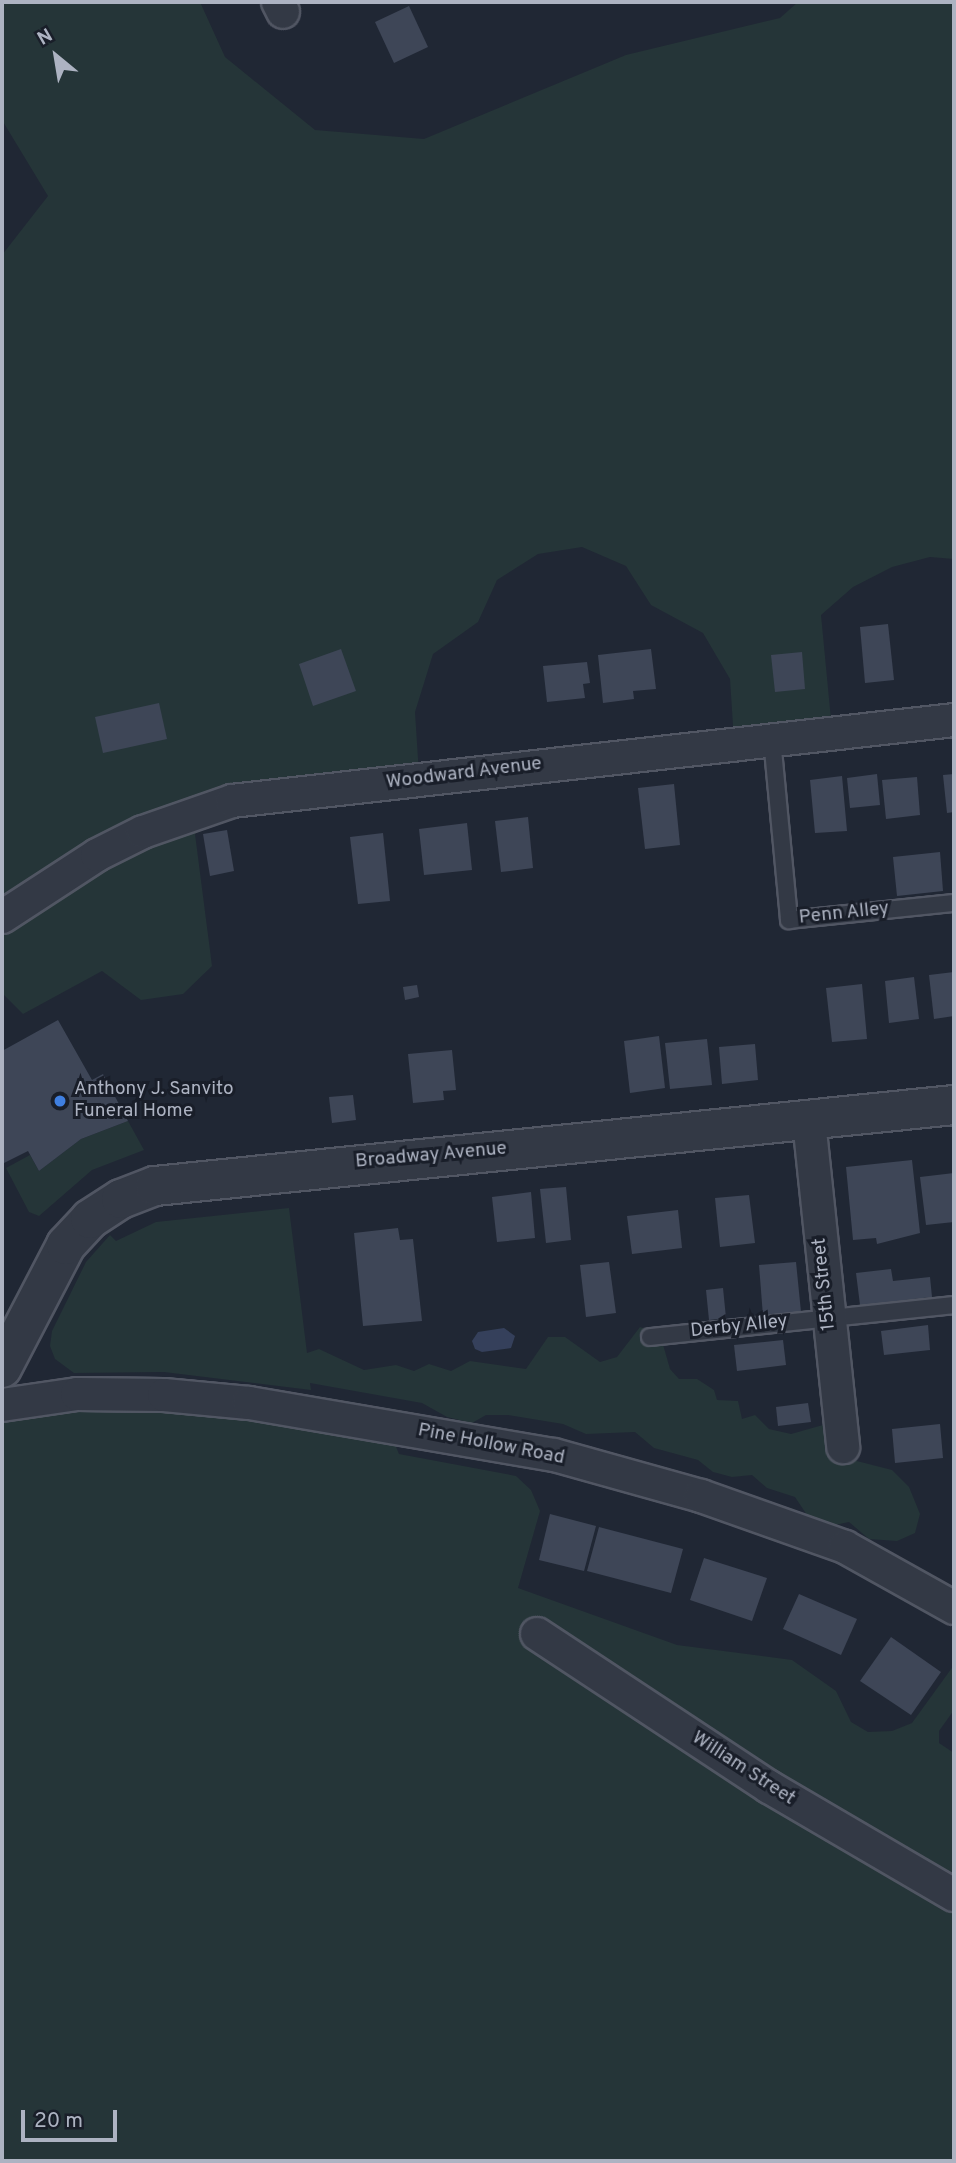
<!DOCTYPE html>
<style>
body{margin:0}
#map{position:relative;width:956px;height:2163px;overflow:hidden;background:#202734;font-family:Overpass,sans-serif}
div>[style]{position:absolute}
.green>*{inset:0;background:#253538}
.water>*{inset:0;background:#35405b}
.building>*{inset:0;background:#3e4657}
.roads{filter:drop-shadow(2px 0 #515663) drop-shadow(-2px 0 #515663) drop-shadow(0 2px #515663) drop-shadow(0 -2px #515663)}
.service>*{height:16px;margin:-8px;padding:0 8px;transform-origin:8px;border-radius:8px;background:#333945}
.minor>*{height:32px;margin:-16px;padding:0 16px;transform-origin:16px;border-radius:16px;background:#333945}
.tertiary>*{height:38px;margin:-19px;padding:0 19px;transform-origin:19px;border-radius:19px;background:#333945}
.dots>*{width:19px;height:19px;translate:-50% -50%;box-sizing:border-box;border:4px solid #191e29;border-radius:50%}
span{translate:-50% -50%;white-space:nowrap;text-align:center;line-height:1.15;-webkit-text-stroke:6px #191e29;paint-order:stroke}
.street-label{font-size:19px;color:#adb3c2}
.poi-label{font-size:19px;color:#adb3c2}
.left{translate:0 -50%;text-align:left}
.frame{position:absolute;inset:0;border:4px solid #adb3c2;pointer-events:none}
.north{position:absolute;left:21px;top:21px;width:70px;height:70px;-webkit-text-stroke:5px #191e29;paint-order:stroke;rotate:330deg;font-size:19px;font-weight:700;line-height:28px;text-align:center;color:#adb3c2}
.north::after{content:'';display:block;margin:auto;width:24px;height:32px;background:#adb3c2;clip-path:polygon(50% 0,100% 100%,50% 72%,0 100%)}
.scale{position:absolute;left:21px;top:2110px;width:96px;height:32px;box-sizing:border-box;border:4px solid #adb3c2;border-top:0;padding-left:9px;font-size:21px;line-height:24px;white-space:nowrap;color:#adb3c2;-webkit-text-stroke:5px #191e29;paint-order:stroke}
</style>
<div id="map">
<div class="green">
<i style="clip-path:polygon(2px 2px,200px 2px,225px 57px,315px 130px,424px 139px,626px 55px,780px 18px,798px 2px,954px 2px,954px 559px,930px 557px,892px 567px,853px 587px,821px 615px,832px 730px,734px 741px,730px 679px,703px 633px,651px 605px,626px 566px,582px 547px,538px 554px,497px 580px,478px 622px,433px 654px,415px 712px,419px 774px,259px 792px,195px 834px,212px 966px,183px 994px,141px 1000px,102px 971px,23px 1014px,2px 993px,2px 255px,48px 196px,2px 120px)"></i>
<i style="clip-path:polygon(128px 1121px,144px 1150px,92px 1170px,39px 1216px,29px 1212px,6px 1168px,30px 1155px,39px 1171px,81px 1139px)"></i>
<i style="clip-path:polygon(289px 1208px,307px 1353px,319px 1349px,364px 1370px,396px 1365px,414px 1371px,429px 1364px,451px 1371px,470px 1361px,526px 1369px,548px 1337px,565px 1337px,600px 1362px,617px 1357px,640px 1327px,660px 1334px,670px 1369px,679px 1379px,697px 1379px,714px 1390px,717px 1400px,738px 1401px,742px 1419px,755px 1415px,769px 1429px,791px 1434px,823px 1425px,834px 1432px,845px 1458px,892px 1470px,909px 1487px,920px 1514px,915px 1533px,897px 1541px,869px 1539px,849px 1522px,830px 1526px,809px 1518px,795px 1497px,767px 1488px,752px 1475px,732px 1477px,713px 1472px,698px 1460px,654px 1448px,635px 1432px,586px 1434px,563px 1424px,508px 1415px,486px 1415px,472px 1423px,447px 1417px,422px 1403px,310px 1383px,311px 1390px,164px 1372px,74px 1373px,55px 1359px,50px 1346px,52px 1331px,86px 1262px,110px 1235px,116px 1241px,156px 1222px)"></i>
<i style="clip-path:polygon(164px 1398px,394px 1442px,399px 1454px,516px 1476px,531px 1490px,540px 1511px,518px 1588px,677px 1645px,792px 1660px,836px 1691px,851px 1722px,868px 1732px,892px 1731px,912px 1723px,954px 1665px,954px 1710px,939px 1731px,939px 1743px,954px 1753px,954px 2161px,2px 2161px,2px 1408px)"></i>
</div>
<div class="water">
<i style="clip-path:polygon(504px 1328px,515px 1336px,511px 1348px,482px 1352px,475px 1349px,472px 1341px,478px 1332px)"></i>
</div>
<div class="building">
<i style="clip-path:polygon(409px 6px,428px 47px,394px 63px,375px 22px)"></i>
<i style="clip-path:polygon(888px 624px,894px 680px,865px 683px,860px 627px)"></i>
<i style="clip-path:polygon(341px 649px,356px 691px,313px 706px,299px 664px)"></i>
<i style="clip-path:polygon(651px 649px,656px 689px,633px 691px,634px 699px,603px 703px,598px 655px)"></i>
<i style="clip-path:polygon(802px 652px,805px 689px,775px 692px,771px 655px)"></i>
<i style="clip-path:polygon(587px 662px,590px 683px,583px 684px,585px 698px,547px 702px,543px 666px)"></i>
<i style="clip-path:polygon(159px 703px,167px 739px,103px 753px,95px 717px)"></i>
<i style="clip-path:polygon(877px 774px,880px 805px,850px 808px,847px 778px)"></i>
<i style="clip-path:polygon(954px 774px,954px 812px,947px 813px,943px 775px)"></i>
<i style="clip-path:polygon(842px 776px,847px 831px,815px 833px,810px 780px)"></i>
<i style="clip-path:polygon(917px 777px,920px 815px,886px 819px,882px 780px)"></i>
<i style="clip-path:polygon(674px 784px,680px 845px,645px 849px,638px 788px)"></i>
<i style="clip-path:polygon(528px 817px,533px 868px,501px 872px,495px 821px)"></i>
<i style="clip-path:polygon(467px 823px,472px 870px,424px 875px,419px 829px)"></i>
<i style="clip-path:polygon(227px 830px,234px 871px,210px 876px,203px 834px)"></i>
<i style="clip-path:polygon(383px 833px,390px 901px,358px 904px,350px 837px)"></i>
<i style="clip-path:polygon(940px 852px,943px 891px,897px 896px,893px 857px)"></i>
<i style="clip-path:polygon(954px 972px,954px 1016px,934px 1019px,929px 975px)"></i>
<i style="clip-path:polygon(914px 977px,919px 1019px,889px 1023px,885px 981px)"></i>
<i style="clip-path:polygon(862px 984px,867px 1039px,832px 1042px,826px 988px)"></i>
<i style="clip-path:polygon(417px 985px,419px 997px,405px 1000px,403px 987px)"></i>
<i style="clip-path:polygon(58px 1020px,92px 1080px,103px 1074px,128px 1121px,81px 1139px,39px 1171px,28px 1151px,2px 1164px,2px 1051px)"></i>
<i style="clip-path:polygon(659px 1036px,665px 1088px,630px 1093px,624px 1041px)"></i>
<i style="clip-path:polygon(707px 1039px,712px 1085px,670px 1089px,665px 1043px)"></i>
<i style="clip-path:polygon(755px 1044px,758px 1080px,722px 1084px,719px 1047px)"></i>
<i style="clip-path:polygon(452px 1050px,456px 1090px,443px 1091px,444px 1100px,413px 1103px,408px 1054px)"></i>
<i style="clip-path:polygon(353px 1095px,356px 1120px,332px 1123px,329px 1097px)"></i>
<i style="clip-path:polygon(912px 1160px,920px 1233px,877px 1244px,876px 1238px,853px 1240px,846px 1167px)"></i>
<i style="clip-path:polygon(954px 1173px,954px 1222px,926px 1225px,920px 1177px)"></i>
<i style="clip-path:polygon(566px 1187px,571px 1240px,546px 1243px,540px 1189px)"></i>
<i style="clip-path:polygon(531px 1192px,535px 1238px,497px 1242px,492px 1197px)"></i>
<i style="clip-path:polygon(749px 1195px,755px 1243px,720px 1247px,715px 1198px)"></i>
<i style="clip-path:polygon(678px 1210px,682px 1248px,632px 1254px,627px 1216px)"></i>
<i style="clip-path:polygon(398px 1228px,400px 1240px,413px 1239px,422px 1321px,363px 1326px,354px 1233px)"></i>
<i style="clip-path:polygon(609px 1262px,616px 1313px,586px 1317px,580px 1265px)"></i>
<i style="clip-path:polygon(796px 1262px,801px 1312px,763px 1316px,759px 1265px)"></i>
<i style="clip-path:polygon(891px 1269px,893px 1281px,930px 1277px,932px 1297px,860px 1305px,856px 1273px)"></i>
<i style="clip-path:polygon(723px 1288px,726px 1318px,709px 1320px,706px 1290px)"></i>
<i style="clip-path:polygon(928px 1325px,930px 1350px,884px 1355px,881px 1331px)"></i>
<i style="clip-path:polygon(783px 1340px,786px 1365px,737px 1371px,734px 1345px)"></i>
<i style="clip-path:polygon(808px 1403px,811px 1422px,778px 1426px,776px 1407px)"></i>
<i style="clip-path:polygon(940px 1424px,943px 1458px,895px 1463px,892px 1429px)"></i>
<i style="clip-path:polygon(550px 1514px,596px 1526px,584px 1571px,539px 1560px)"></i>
<i style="clip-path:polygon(599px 1527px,683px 1549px,671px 1593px,587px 1571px)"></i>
<i style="clip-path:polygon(704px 1558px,767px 1578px,752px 1621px,690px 1600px)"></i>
<i style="clip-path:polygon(799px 1594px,857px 1619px,841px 1655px,783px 1629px)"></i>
<i style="clip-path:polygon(891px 1637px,941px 1672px,911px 1715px,860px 1681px)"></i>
</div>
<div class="roads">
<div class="service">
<i style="left:772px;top:739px;width:182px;rotate:84.6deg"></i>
<i style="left:789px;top:920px;width:166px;rotate:-5.9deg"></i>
<i style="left:650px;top:1337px;width:306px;rotate:-6deg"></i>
</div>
<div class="minor">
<i style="left:278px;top:2px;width:11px;rotate:63deg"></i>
<i style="left:2px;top:917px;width:113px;rotate:-33.1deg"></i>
<i style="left:97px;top:855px;width:51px;rotate:-26.6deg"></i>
<i style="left:143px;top:832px;width:94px;rotate:-19.2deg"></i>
<i style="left:232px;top:801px;width:727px;rotate:-6.4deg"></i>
<i style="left:809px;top:1121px;width:328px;rotate:84deg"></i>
<i style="left:2px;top:1405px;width:76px;rotate:-8.3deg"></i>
<i style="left:77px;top:1394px;width:87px;rotate:0.7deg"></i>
<i style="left:164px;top:1395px;width:85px;rotate:5.4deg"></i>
<i style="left:249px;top:1403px;width:309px;rotate:9.7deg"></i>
<i style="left:554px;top:1455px;width:153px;rotate:15.6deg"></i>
<i style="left:701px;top:1496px;width:153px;rotate:19.5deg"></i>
<i style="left:845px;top:1547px;width:125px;rotate:29.2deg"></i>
<i style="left:537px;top:1634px;width:278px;rotate:33.4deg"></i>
<i style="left:769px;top:1787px;width:214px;rotate:30.3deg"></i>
</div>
<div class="tertiary">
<i style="left:2px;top:1368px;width:139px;rotate:-62.5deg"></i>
<i style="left:66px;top:1245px;width:35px;rotate:-47deg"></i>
<i style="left:90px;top:1219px;width:37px;rotate:-33deg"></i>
<i style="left:121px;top:1199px;width:36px;rotate:-21deg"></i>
<i style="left:155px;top:1186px;width:803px;rotate:-5.79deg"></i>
</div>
</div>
<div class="dots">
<i style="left:60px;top:1101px;background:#3f7fe0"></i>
</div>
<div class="street-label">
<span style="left:464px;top:774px;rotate:-7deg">Woodward Avenue</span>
<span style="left:844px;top:914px;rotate:-6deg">Penn Alley</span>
<span style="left:431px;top:1156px;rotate:-5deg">Broadway Avenue</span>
<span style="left:825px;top:1284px;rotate:-96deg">15th Street</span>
<span style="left:739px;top:1327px;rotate:-6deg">Derby Alley</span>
<span style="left:491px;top:1445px;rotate:11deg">Pine Hollow Road</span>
<span style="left:743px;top:1769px;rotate:33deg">William Street</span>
</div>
<div class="poi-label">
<span class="left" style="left:74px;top:1101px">Anthony J. Sanvito<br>Funeral Home</span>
</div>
<div class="frame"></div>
<div class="north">N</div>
<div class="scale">20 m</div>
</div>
